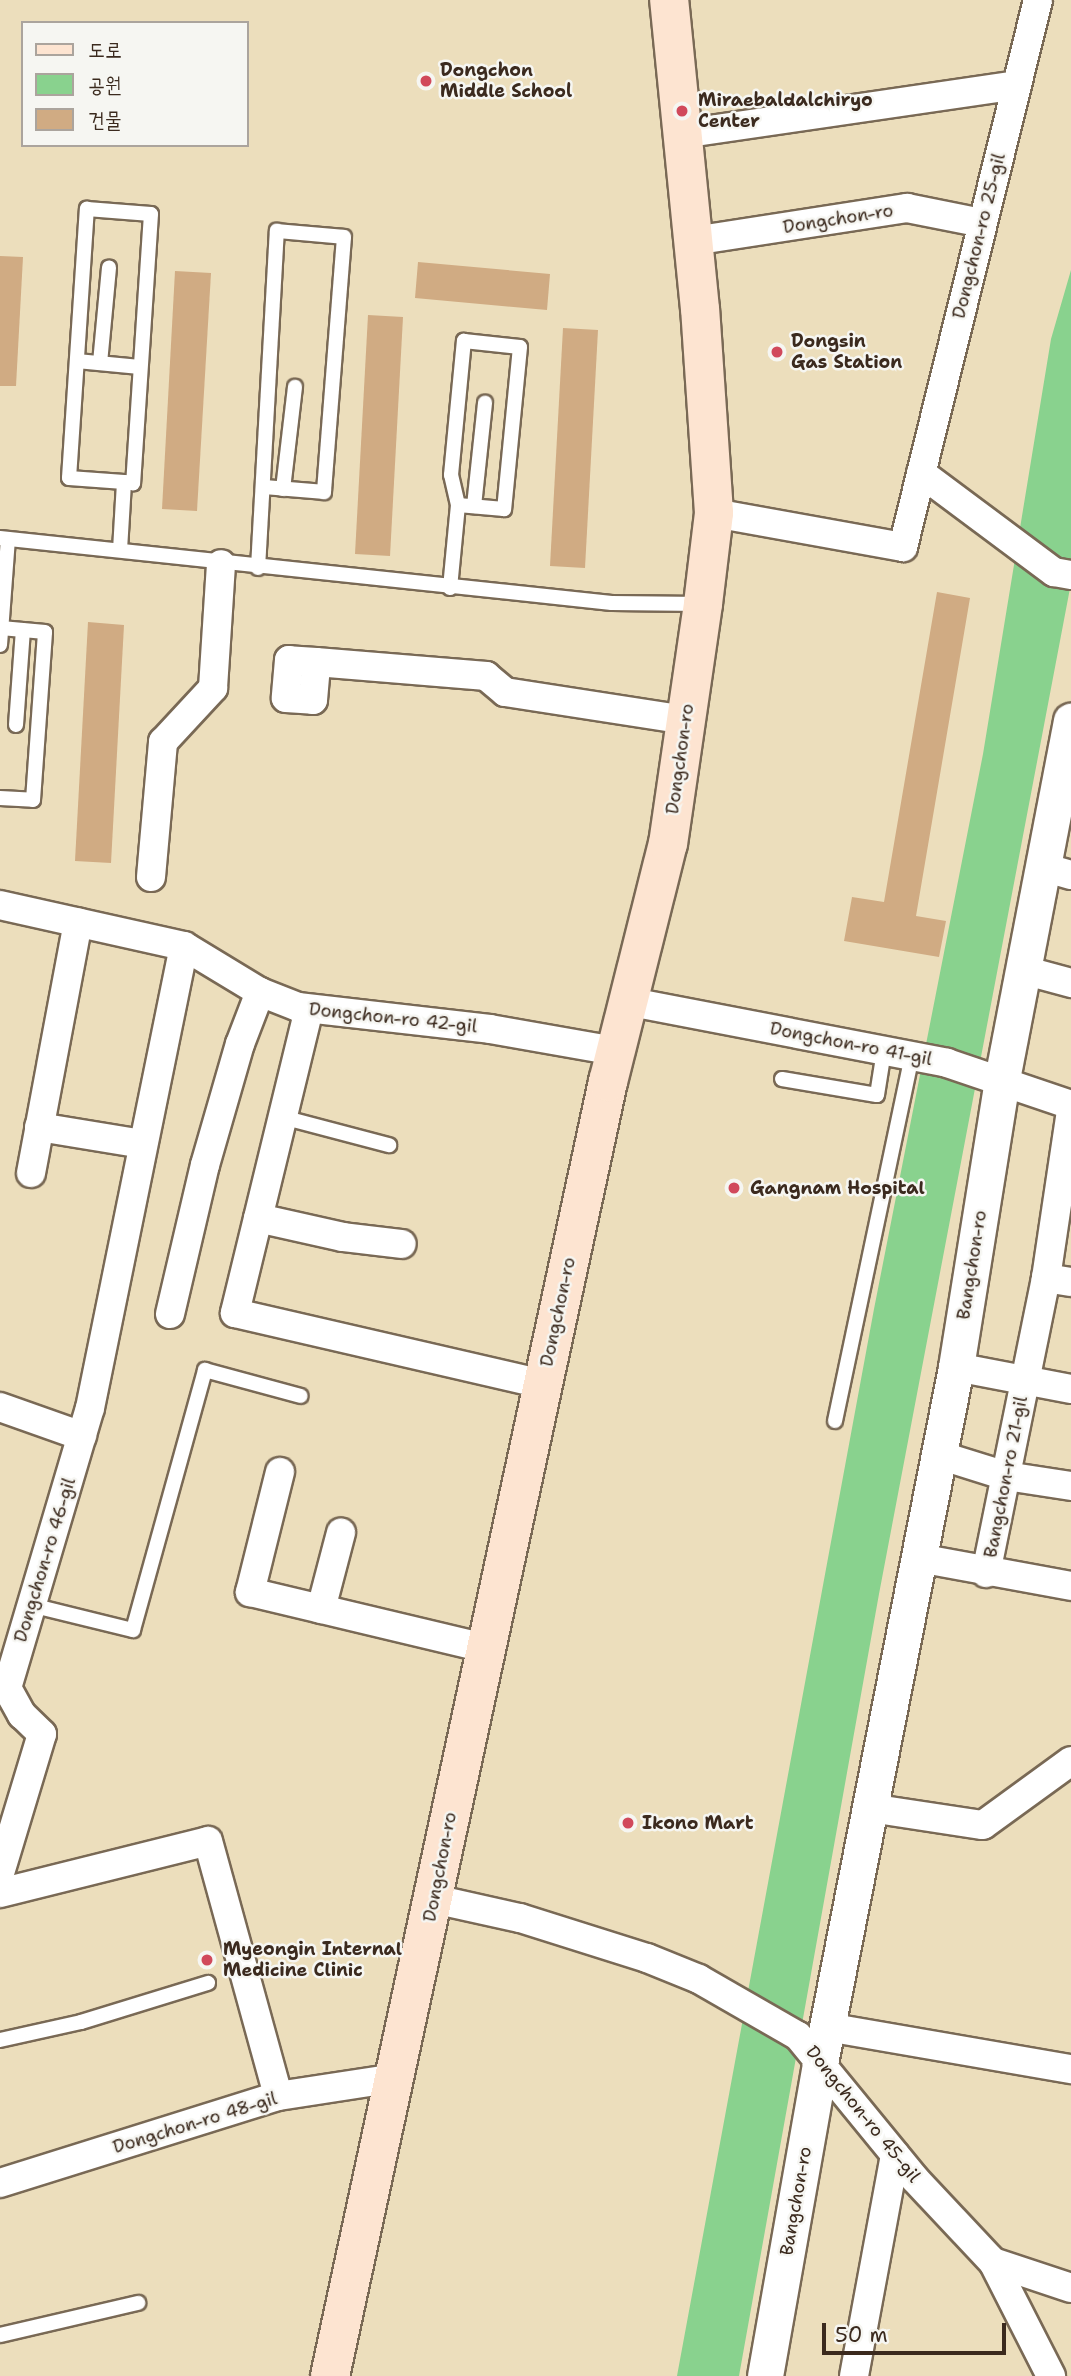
<!DOCTYPE html>
<meta charset="utf-8">
<style>
body{margin:0}
#map{position:relative;width:1071px;height:2376px;overflow:hidden;background:#ecdebc;font-family:"Shantell Sans","Poor Story",sans-serif}
div>[style]{position:absolute}
.green>*{inset:0;background:#89d28e}
.building>*{inset:0;background:#d0ab83}
.roads{filter:drop-shadow(2px 0 #796955) drop-shadow(-2px 0 #796955) drop-shadow(0 2px #796955) drop-shadow(0 -2px #796955)}
.service>*{height:14px;margin:-7px;padding:0 7px;transform-origin:7px;border-radius:7px;background:#fff}
.minor>*{height:28px;margin:-14px;padding:0 14px;transform-origin:14px;border-radius:14px;background:#fff}
.tertiary>*{height:35px;margin:-17.5px;padding:0 17.5px;transform-origin:17.5px;border-radius:17.5px;background:#fff}
.secondary>*{height:38px;margin:-19px;padding:0 19px;transform-origin:19px;border-radius:19px;background:#fde4d1}
.dots>*{width:19px;height:19px;translate:-50% -50%;box-sizing:border-box;border:4px solid #f6f6f2;border-radius:50%}
span{translate:-50% -50%;white-space:nowrap;text-align:center;line-height:1.15;-webkit-text-stroke:5px #f6f6f2;paint-order:stroke}
.poi-label{font-size:18px;color:#3b2a1e;font-weight:700}
.left{translate:0 -50%;text-align:left}
.street-label{font-size:18px;color:#3b2a1e}
.legend{position:absolute;left:21px;top:21px;width:228px;height:126px;box-sizing:border-box;background:#f6f6f2;border:2px solid #aba49d;margin:0;padding:9px 12px;list-style:none;font-size:21px;color:#3b2a1e}
.legend li{display:flex;align-items:center;gap:14px;height:35px}
.legend b{width:35px;border:2px solid #aba49d}
.scale{position:absolute;left:822px;top:2323px;width:184px;height:32px;box-sizing:border-box;border:4px solid #3b2a1e;border-top:0;padding-left:9px;font-size:21px;line-height:24px;white-space:nowrap;color:#3b2a1e;-webkit-text-stroke:5px #f6f6f2;paint-order:stroke}
</style>
<div id="map">
<div class="green">
<i style="clip-path:polygon(1071px 270px,1071px 583px,879px 1594px,739px 2376px,677px 2376px,874px 1309px,983px 754px,1051px 339px)"></i>
</div>
<div class="building">
<i style="clip-path:polygon(0 256px,23px 257px,16px 386px,0 386px)"></i>
<i style="clip-path:polygon(418px 262px,550px 274px,547px 310px,415px 298px)"></i>
<i style="clip-path:polygon(175px 271px,211px 273px,197px 511px,162px 509px)"></i>
<i style="clip-path:polygon(368px 315px,403px 317px,390px 556px,355px 554px)"></i>
<i style="clip-path:polygon(563px 328px,598px 330px,585px 568px,550px 566px)"></i>
<i style="clip-path:polygon(937px 592px,970px 598px,916px 916px,946px 921px,939px 957px,844px 941px,852px 897px,884px 902px)"></i>
<i style="clip-path:polygon(88px 622px,124px 625px,111px 863px,75px 861px)"></i>
</div>
<div class="roads">
<div class="service">
<i style="left:77px;top:361px;width:63px;rotate:5.4deg"></i>
<i style="left:100px;top:363px;width:96px;rotate:-84.6deg"></i>
<i style="left:283px;top:489px;width:103px;rotate:-83.3deg"></i>
<i style="left:474px;top:506px;width:104px;rotate:-83.9deg"></i>
<i style="left:0;top:538px;width:615px;rotate:6.06deg"></i>
<i style="left:612px;top:603px;width:90px;rotate:0.6deg"></i>
<i style="left:120px;top:550px;width:68px;rotate:-86.6deg"></i>
<i style="left:124px;top:482px;width:55px;rotate:-175.8deg"></i>
<i style="left:69px;top:478px;width:270px;rotate:-86.2deg"></i>
<i style="left:87px;top:209px;width:64px;rotate:4.5deg"></i>
<i style="left:151px;top:214px;width:270px;rotate:93.8deg"></i>
<i style="left:133px;top:483px;width:9px;rotate:-174deg"></i>
<i style="left:258px;top:568px;width:338px;rotate:-86.8deg"></i>
<i style="left:277px;top:231px;width:67px;rotate:5.1deg"></i>
<i style="left:344px;top:237px;width:256px;rotate:94.5deg"></i>
<i style="left:324px;top:492px;width:59px;rotate:-175.2deg"></i>
<i style="left:450px;top:588px;width:83px;rotate:-84.5deg"></i>
<i style="left:458px;top:505px;width:31px;rotate:-103deg"></i>
<i style="left:451px;top:475px;width:135px;rotate:-84.5deg"></i>
<i style="left:464px;top:341px;width:56px;rotate:6.1deg"></i>
<i style="left:520px;top:347px;width:163px;rotate:95.6deg"></i>
<i style="left:504px;top:509px;width:46px;rotate:-175deg"></i>
<i style="left:0;top:645px;width:106px;rotate:-85.7deg"></i>
<i style="left:16px;top:725px;width:95px;rotate:-85.8deg"></i>
<i style="left:0;top:798px;width:33px;rotate:3deg"></i>
<i style="left:33px;top:800px;width:168px;rotate:-85.9deg"></i>
<i style="left:45px;top:632px;width:44px;rotate:-174.8deg"></i>
<i style="left:782px;top:1079px;width:96px;rotate:9.6deg"></i>
<i style="left:877px;top:1095px;width:45px;rotate:-81deg"></i>
<i style="left:282px;top:1117px;width:111px;rotate:14.7deg"></i>
<i style="left:835px;top:1421px;width:373px;rotate:-78.1deg"></i>
<i style="left:31px;top:1605px;width:105px;rotate:13.8deg"></i>
<i style="left:133px;top:1630px;width:270px;rotate:-74.5deg"></i>
<i style="left:205px;top:1370px;width:99px;rotate:15.2deg"></i>
<i style="left:0;top:2040px;width:83px;rotate:-12.5deg"></i>
<i style="left:81px;top:2022px;width:133px;rotate:-17.1deg"></i>
<i style="left:0;top:2335px;width:142px;rotate:-13.1deg"></i>
</div>
<div class="minor">
<i style="left:682px;top:134px;width:338px;rotate:-8.3deg"></i>
<i style="left:693px;top:241px;width:217px;rotate:-8.8deg"></i>
<i style="left:907px;top:208px;width:76px;rotate:11.3deg"></i>
<i style="left:921px;top:473px;width:166px;rotate:36.7deg"></i>
<i style="left:1054px;top:572px;width:17px;rotate:10deg"></i>
<i style="left:714px;top:513px;width:192px;rotate:10.2deg"></i>
<i style="left:903px;top:547px;width:563px;rotate:-76.14deg"></i>
<i style="left:316px;top:662px;width:27px;rotate:-176deg"></i>
<i style="left:289px;top:660px;width:38px;rotate:95deg"></i>
<i style="left:286px;top:698px;width:27px;rotate:4deg"></i>
<i style="left:313px;top:700px;width:38px;rotate:-85deg"></i>
<i style="left:316px;top:662px;width:171px;rotate:4.7deg"></i>
<i style="left:486px;top:676px;width:25px;rotate:40deg"></i>
<i style="left:505px;top:692px;width:183px;rotate:8.8deg"></i>
<i style="left:1043px;top:867px;width:29px;rotate:16deg"></i>
<i style="left:151px;top:877px;width:136px;rotate:-84.9deg"></i>
<i style="left:163px;top:742px;width:74px;rotate:-47.2deg"></i>
<i style="left:213px;top:688px;width:124px;rotate:-86.3deg"></i>
<i style="left:0;top:905px;width:189px;rotate:12.6deg"></i>
<i style="left:184px;top:946px;width:89px;rotate:31.2deg"></i>
<i style="left:260px;top:992px;width:41px;rotate:21.5deg"></i>
<i style="left:298px;top:1007px;width:193px;rotate:6.5deg"></i>
<i style="left:490px;top:1029px;width:127px;rotate:10deg"></i>
<i style="left:1023px;top:970px;width:50px;rotate:15.2deg"></i>
<i style="left:626px;top:1001px;width:327px;rotate:10.9deg"></i>
<i style="left:947px;top:1063px;width:131px;rotate:18.7deg"></i>
<i style="left:309px;top:1009px;width:313px;rotate:103.7deg"></i>
<i style="left:235px;top:1313px;width:315px;rotate:13deg"></i>
<i style="left:39px;top:1127px;width:105px;rotate:9.3deg"></i>
<i style="left:31px;top:1173px;width:255px;rotate:-79.4deg"></i>
<i style="left:258px;top:1218px;width:87px;rotate:12.6deg"></i>
<i style="left:343px;top:1237px;width:59px;rotate:6.8deg"></i>
<i style="left:1046px;top:1278px;width:25px;rotate:9deg"></i>
<i style="left:170px;top:1314px;width:153px;rotate:-76.8deg"></i>
<i style="left:205px;top:1165px;width:126px;rotate:-73.9deg"></i>
<i style="left:240px;top:1044px;width:56px;rotate:-69deg"></i>
<i style="left:956px;top:1367px;width:117px;rotate:10.8deg"></i>
<i style="left:0;top:1407px;width:87px;rotate:19.5deg"></i>
<i style="left:939px;top:1455px;width:70px;rotate:17.4deg"></i>
<i style="left:1006px;top:1476px;width:66px;rotate:8.7deg"></i>
<i style="left:280px;top:1472px;width:124px;rotate:104deg"></i>
<i style="left:250px;top:1592px;width:242px;rotate:13.4deg"></i>
<i style="left:919px;top:1558px;width:155px;rotate:10.4deg"></i>
<i style="left:986px;top:1573px;width:301px;rotate:-78.5deg"></i>
<i style="left:1046px;top:1278px;width:170px;rotate:-81.5deg"></i>
<i style="left:321px;top:1609px;width:79px;rotate:-75.3deg"></i>
<i style="left:870px;top:1808px;width:114px;rotate:8.6deg"></i>
<i style="left:983px;top:1825px;width:109px;rotate:-36deg"></i>
<i style="left:0;top:1873px;width:145px;rotate:-73.2deg"></i>
<i style="left:42px;top:1734px;width:28px;rotate:-136deg"></i>
<i style="left:22px;top:1715px;width:31px;rotate:-119deg"></i>
<i style="left:7px;top:1688px;width:292px;rotate:-73.5deg"></i>
<i style="left:90px;top:1408px;width:471px;rotate:-78.5deg"></i>
<i style="left:0;top:1893px;width:214px;rotate:-14deg"></i>
<i style="left:208px;top:1841px;width:264px;rotate:74.6deg"></i>
<i style="left:434px;top:1899px;width:88px;rotate:12.5deg"></i>
<i style="left:520px;top:1918px;width:133px;rotate:17.5deg"></i>
<i style="left:647px;top:1958px;width:56px;rotate:22deg"></i>
<i style="left:699px;top:1979px;width:114px;rotate:29.9deg"></i>
<i style="left:798px;top:2036px;width:185px;rotate:50.7deg"></i>
<i style="left:915px;top:2179px;width:114px;rotate:46.8deg"></i>
<i style="left:993px;top:2262px;width:128px;rotate:63deg"></i>
<i style="left:827px;top:2027px;width:248px;rotate:9.8deg"></i>
<i style="left:0;top:2183px;width:291px;rotate:-17.4deg"></i>
<i style="left:278px;top:2096px;width:118px;rotate:-8.7deg"></i>
<i style="left:993px;top:2262px;width:82px;rotate:18.4deg"></i>
<i style="left:854px;top:2376px;width:225px;rotate:-79.5deg"></i>
</div>
<div class="tertiary">
<i style="left:765px;top:2376px;width:318px;rotate:-80deg"></i>
<i style="left:820px;top:2063px;width:709px;rotate:-78.94deg"></i>
<i style="left:956px;top:1367px;width:292px;rotate:-80.9deg"></i>
<i style="left:1002px;top:1079px;width:365px;rotate:-79.1deg"></i>
</div>
<div class="secondary">
<i style="left:330px;top:2376px;width:1324px;rotate:-77.88deg"></i>
<i style="left:608px;top:1082px;width:245px;rotate:-75.9deg"></i>
<i style="left:668px;top:844px;width:243px;rotate:-81.7deg"></i>
<i style="left:703px;top:604px;width:92px;rotate:-83.1deg"></i>
<i style="left:714px;top:513px;width:204px;rotate:-93.9deg"></i>
<i style="left:700px;top:309px;width:311px;rotate:-95.7deg"></i>
</div>
</div>
<div class="dots">
<i style="left:426px;top:81px;background:#d1495b"></i>
<i style="left:682px;top:111px;background:#d1495b"></i>
<i style="left:777px;top:352px;background:#d1495b"></i>
<i style="left:734px;top:1188px;background:#d1495b"></i>
<i style="left:628px;top:1823px;background:#d1495b"></i>
<i style="left:207px;top:1960px;background:#d1495b"></i>
</div>
<div class="poi-label">
<span class="left" style="left:440px;top:81px">Dongchon<br>Middle School</span>
<span class="left" style="left:698px;top:111px">Miraebaldalchiryo<br>Center</span>
<span class="left" style="left:791px;top:352px">Dongsin<br>Gas Station</span>
<span class="left" style="left:750px;top:1188px">Gangnam Hospital</span>
<span class="left" style="left:642px;top:1823px">Ikono Mart</span>
<span class="left" style="left:223px;top:1960px">Myeongin Internal<br>Medicine Clinic</span>
</div>
<div class="street-label">
<span style="left:838px;top:219px;rotate:-9deg">Dongchon-ro</span>
<span style="left:979px;top:236px;rotate:-76deg">Dongchon-ro 25-gil</span>
<span style="left:680px;top:759px;rotate:-82deg">Dongchon-ro</span>
<span style="left:393px;top:1018px;rotate:6deg">Dongchon-ro 42-gil</span>
<span style="left:851px;top:1044px;rotate:11deg">Dongchon-ro 41-gil</span>
<span style="left:972px;top:1265px;rotate:-81deg">Bangchon-ro</span>
<span style="left:558px;top:1312px;rotate:-78deg">Dongchon-ro</span>
<span style="left:1006px;top:1477px;rotate:-79deg">Bangchon-ro 21-gil</span>
<span style="left:45px;top:1560px;rotate:-73deg">Dongchon-ro 46-gil</span>
<span style="left:440px;top:1867px;rotate:-79deg">Dongchon-ro</span>
<span style="left:863px;top:2114px;rotate:51deg">Dongchon-ro 45-gil</span>
<span style="left:195px;top:2123px;rotate:-17deg">Dongchon-ro 48-gil</span>
<span style="left:796px;top:2201px;rotate:-80deg">Bangchon-ro</span>
</div>
<ul class="legend">
<li><b style="height:9px;background:#fde4d1"></b>도로</li>
<li><b style="height:19px;background:#89d28e"></b>공원</li>
<li><b style="height:19px;background:#d0ab83"></b>건물</li>
</ul>
<div class="scale">50 m</div>
</div>
